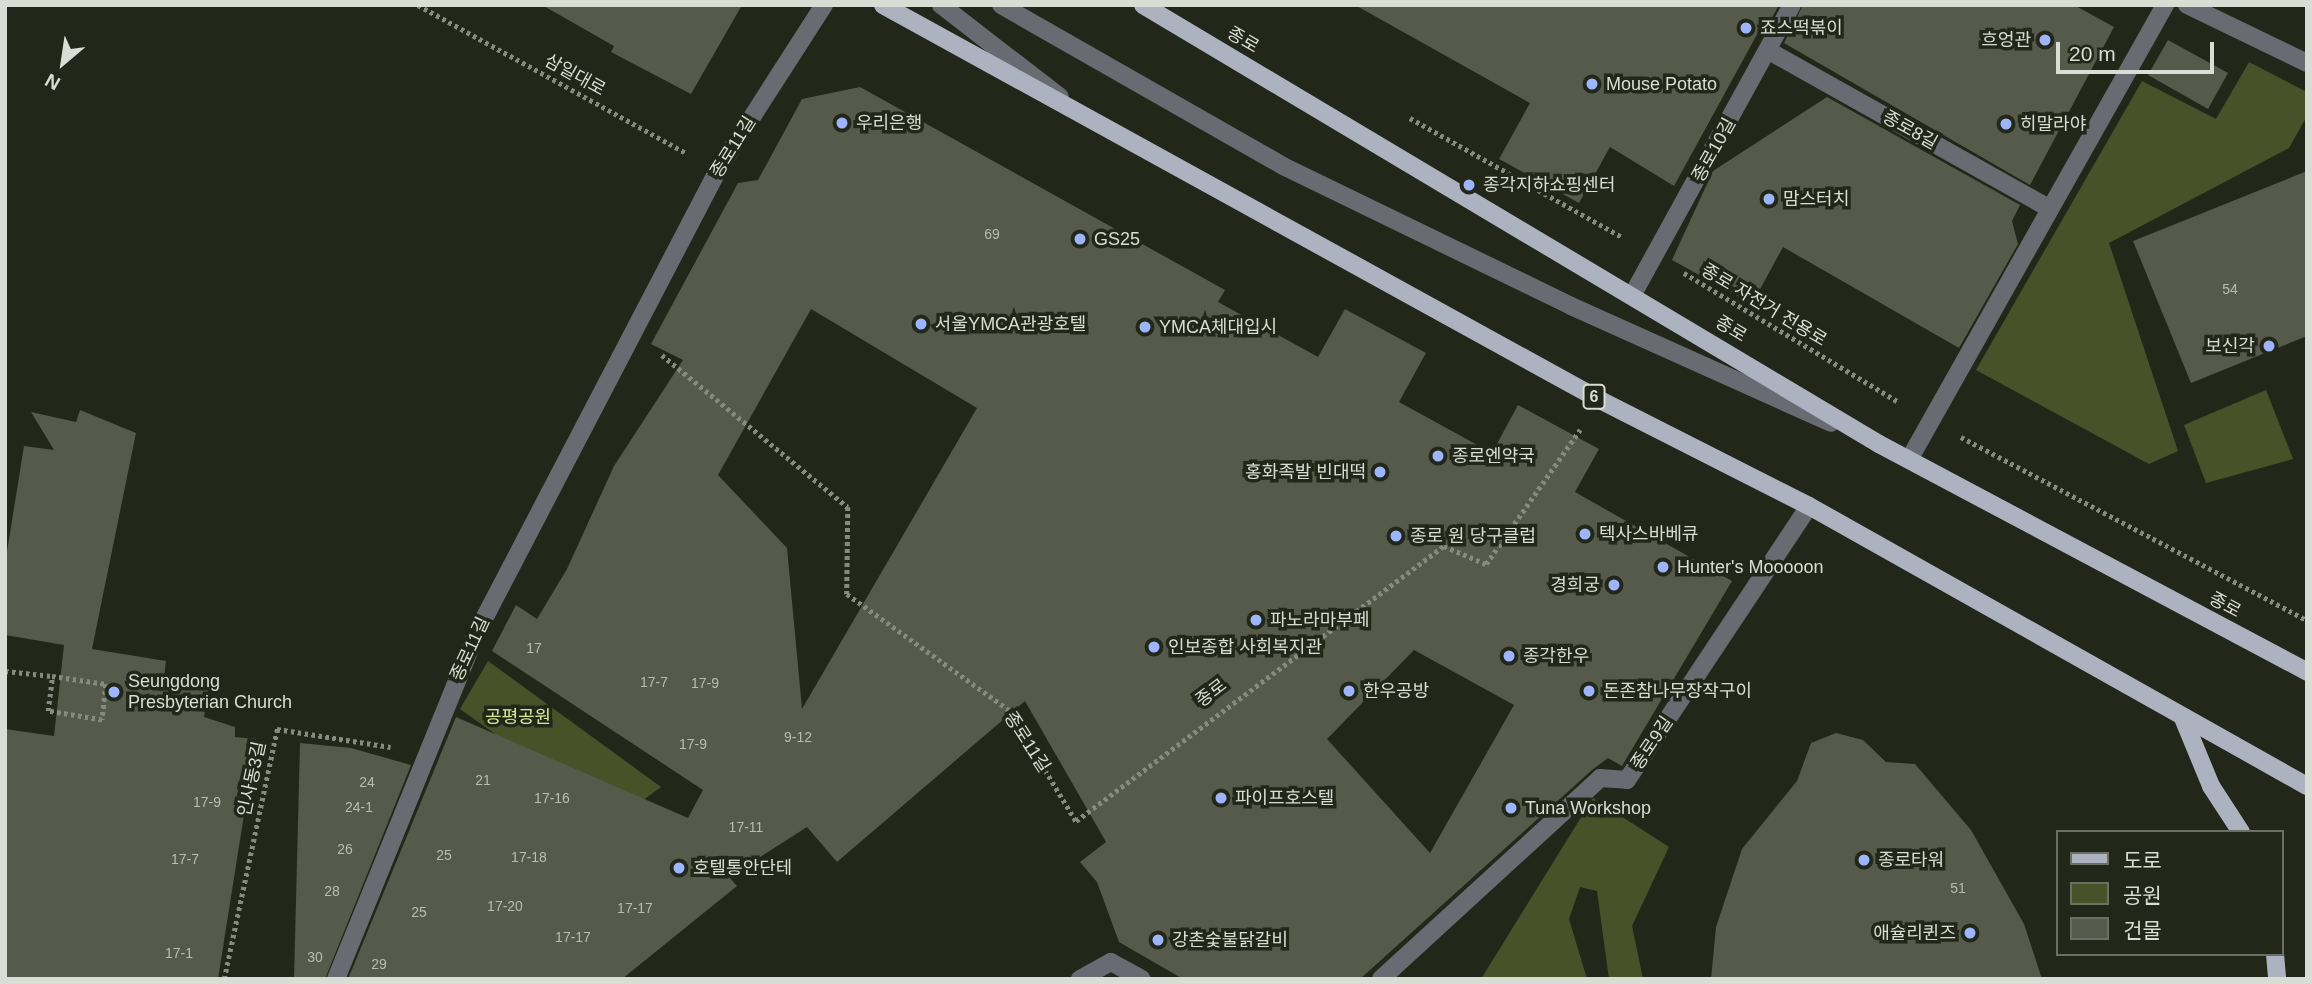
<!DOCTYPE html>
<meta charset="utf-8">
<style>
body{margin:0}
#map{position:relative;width:2312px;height:984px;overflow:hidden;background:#232719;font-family:Helvetica,"Noto Sans KR",sans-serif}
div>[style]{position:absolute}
.green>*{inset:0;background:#485228}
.building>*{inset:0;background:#555a4a}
.path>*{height:4.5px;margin-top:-2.25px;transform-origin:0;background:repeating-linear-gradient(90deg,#878b7f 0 3.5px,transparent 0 7px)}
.minor>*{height:18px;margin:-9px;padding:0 9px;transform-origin:9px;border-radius:9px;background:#696b72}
.major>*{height:18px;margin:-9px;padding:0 9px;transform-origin:9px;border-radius:9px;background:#adb2c1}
.dots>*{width:19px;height:19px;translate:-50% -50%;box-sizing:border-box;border:4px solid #232719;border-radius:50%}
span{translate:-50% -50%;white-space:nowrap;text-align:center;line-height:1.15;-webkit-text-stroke:7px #232719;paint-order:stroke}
.number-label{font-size:14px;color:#b9bcb2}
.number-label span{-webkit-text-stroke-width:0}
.shield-label span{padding:2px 5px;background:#232719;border:2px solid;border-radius:5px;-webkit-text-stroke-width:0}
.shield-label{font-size:16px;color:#daddd4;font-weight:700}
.poi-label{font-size:18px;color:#daddd4}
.left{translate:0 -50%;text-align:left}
.right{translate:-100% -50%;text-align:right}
.street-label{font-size:18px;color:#daddd4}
.park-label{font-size:18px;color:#d5eb98}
.frame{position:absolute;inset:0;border:7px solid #daddd4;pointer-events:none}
.legend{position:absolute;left:2056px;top:830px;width:228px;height:126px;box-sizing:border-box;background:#232719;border:2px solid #6c7064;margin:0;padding:9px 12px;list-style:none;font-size:21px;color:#daddd4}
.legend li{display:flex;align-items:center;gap:14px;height:35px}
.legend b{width:35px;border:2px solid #6c7064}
.north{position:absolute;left:28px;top:28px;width:70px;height:70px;-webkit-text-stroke:5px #232719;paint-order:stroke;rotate:209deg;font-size:19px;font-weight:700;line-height:28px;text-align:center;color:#daddd4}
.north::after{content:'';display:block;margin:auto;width:24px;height:32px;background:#daddd4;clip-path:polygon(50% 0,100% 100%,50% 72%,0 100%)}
.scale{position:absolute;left:2056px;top:42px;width:158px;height:32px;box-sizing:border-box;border:4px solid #daddd4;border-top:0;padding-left:9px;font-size:21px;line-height:24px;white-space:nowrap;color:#daddd4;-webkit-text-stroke:5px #232719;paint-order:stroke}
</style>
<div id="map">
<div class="green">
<i style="clip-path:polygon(2249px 62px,2307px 92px,2307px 116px,2289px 148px,2109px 243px,2178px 451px,2149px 464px,1976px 370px,2142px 81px,2216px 119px)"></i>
<i style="clip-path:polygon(2266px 390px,2293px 459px,2206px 483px,2184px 425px)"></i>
<i style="clip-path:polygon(488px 661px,661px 787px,616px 820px,460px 709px)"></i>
<i style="clip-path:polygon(1593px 798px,1669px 847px,1632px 926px,1643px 979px,1609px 979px,1597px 891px,1580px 887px,1569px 919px,1587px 979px,1481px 979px)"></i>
</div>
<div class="building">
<i style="clip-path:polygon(542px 5px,742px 5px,691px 94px,611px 52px,614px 46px)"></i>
<i style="clip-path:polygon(1355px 5px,1779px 5px,1764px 32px,1760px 29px,1674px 186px,1610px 147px,1579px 203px,1499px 159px,1530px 103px)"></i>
<i style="clip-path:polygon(1803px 5px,2074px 5px,2114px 27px,2030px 185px,1784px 43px)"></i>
<i style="clip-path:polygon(2168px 40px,2228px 73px,2208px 109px,2148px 75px)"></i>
<i style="clip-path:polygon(evenodd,860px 87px,1225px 290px,1218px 302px,1318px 357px,1345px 309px,1426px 353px,1399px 402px,1492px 453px,1518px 405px,1599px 449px,1575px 492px,1732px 581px,1622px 766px,1608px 758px,1592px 770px,1360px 979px,1183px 979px,1119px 942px,1097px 882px,1080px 862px,1106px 842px,1025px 701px,837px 862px,807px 827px,729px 877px,737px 886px,622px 979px,348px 979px,456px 717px,688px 818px,703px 790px,492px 651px,516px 605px,537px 619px,567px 569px,614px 466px,683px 360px,651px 344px,738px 183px,758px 180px,802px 99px,860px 87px,811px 309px,977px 408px,802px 709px,787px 548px,718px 475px,811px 309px,860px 87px,1414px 650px,1514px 705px,1430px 853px,1327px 739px,1414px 650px)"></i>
<i style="clip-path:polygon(1827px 97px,2020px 205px,2012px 221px,2018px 244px,1959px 348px,1783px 247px,1752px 304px,1672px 260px,1713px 171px)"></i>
<i style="clip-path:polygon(2307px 171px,2307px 336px,2191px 383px,2133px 241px)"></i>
<i style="clip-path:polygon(80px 410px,136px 433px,92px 649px,166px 661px,164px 678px,209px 685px,204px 717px,235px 727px,235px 737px,256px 739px,218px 979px,5px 979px,5px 729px,54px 736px,64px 645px,5px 635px,5px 564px,24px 446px,54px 450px,31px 412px,76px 422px)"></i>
<i style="clip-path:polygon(1836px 733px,1863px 740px,1886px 762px,1915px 764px,1971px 830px,2024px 924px,2042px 979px,1711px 979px,1716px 927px,1742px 849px,1797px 781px,1811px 743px)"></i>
<i style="clip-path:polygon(300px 743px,351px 748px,411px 765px,325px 979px,294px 979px)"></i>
</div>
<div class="path">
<i style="left:418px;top:5px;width:306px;rotate:28.9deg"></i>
<i style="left:1410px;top:118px;width:243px;rotate:29.3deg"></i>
<i style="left:1684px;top:273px;width:251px;rotate:31deg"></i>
<i style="left:662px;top:355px;width:240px;rotate:39.3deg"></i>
<i style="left:848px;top:507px;width:87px;rotate:90.7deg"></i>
<i style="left:847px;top:594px;width:199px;rotate:35.6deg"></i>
<i style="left:1009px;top:710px;width:130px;rotate:58.9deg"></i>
<i style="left:1076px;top:821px;width:459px;rotate:-36.8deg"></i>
<i style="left:1444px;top:546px;width:46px;rotate:23.2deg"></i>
<i style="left:1486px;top:564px;width:164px;rotate:-55deg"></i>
<i style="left:1961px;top:437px;width:391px;rotate:27.9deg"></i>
<i style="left:5px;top:671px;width:47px;rotate:6.1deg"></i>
<i style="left:52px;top:676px;width:55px;rotate:8.4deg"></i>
<i style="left:106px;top:684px;width:36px;rotate:96deg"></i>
<i style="left:102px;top:720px;width:55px;rotate:-170.5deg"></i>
<i style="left:48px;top:711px;width:35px;rotate:-83deg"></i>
<i style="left:224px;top:979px;width:256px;rotate:-78deg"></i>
<i style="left:277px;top:729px;width:115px;rotate:9deg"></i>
</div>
<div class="minor">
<i style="left:941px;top:5px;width:150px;rotate:37.7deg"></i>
<i style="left:1001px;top:5px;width:325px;rotate:29.7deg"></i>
<i style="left:1283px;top:166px;width:320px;rotate:25.9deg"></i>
<i style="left:1571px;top:306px;width:285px;rotate:24.2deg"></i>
<i style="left:2187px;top:5px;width:133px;rotate:25.8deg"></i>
<i style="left:1769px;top:51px;width:322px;rotate:29.3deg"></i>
<i style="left:1633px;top:294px;width:330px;rotate:-61.2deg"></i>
<i style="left:1910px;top:458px;width:520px;rotate:-60.62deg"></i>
<i style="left:336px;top:979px;width:370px;rotate:-67.9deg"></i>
<i style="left:475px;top:636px;width:526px;rotate:-62.46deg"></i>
<i style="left:718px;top:170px;width:196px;rotate:-57.3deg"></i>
<i style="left:1080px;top:979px;width:35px;rotate:-29deg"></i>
<i style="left:1111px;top:962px;width:35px;rotate:29deg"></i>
<i style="left:1381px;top:979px;width:297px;rotate:-42.5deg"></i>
<i style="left:1600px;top:778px;width:27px;rotate:4deg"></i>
<i style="left:1627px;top:780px;width:329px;rotate:-56.4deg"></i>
</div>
<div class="major">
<i style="left:883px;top:5px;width:819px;rotate:28.85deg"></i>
<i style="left:1600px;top:400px;width:234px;rotate:26.9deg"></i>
<i style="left:1809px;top:506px;width:571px;rotate:29.35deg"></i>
<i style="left:1143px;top:5px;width:857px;rotate:30.81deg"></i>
<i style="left:1879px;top:444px;width:485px;rotate:28deg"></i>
<i style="left:2183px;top:718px;width:74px;rotate:67.6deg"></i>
<i style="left:2211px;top:786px;width:55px;rotate:56.9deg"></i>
<i style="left:2275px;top:954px;width:25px;rotate:85deg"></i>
</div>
<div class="dots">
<i style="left:1746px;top:28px;background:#9eb4fd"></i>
<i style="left:2045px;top:40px;background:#9eb4fd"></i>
<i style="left:1592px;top:84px;background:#9eb4fd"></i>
<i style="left:842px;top:123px;background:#9eb4fd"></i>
<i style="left:2006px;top:124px;background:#9eb4fd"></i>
<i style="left:1469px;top:185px;background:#9eb4fd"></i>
<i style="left:1769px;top:199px;background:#9eb4fd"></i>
<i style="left:1080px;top:239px;background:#9eb4fd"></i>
<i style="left:921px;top:324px;background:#9eb4fd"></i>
<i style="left:1145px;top:327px;background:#9eb4fd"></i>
<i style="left:2269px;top:346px;background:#9eb4fd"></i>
<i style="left:1438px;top:456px;background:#9eb4fd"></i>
<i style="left:1380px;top:472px;background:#9eb4fd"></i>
<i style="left:1585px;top:534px;background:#9eb4fd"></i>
<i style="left:1396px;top:536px;background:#9eb4fd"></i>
<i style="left:1663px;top:567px;background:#9eb4fd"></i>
<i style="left:1614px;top:585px;background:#9eb4fd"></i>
<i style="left:1256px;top:620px;background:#9eb4fd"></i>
<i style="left:1154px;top:647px;background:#9eb4fd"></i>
<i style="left:1509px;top:656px;background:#9eb4fd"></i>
<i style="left:1349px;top:691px;background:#9eb4fd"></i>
<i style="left:1589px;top:691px;background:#9eb4fd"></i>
<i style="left:114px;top:692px;background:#9eb4fd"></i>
<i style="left:1221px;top:798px;background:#9eb4fd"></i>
<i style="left:1511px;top:808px;background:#9eb4fd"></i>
<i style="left:1864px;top:860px;background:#9eb4fd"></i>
<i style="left:679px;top:868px;background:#9eb4fd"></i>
<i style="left:1970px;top:933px;background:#9eb4fd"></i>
<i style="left:1158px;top:940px;background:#9eb4fd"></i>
</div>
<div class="number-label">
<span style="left:992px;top:234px">69</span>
<span style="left:2230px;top:289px">54</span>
<span style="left:534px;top:648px">17</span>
<span style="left:654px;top:682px">17-7</span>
<span style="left:705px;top:683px">17-9</span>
<span style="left:798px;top:737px">9-12</span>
<span style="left:693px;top:744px">17-9</span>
<span style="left:483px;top:780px">21</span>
<span style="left:367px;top:782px">24</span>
<span style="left:552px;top:798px">17-16</span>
<span style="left:207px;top:802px">17-9</span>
<span style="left:359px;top:807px">24-1</span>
<span style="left:746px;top:827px">17-11</span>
<span style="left:345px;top:849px">26</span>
<span style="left:444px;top:855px">25</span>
<span style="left:529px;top:857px">17-18</span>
<span style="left:185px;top:859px">17-7</span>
<span style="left:1958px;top:888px">51</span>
<span style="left:332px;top:891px">28</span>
<span style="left:505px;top:906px">17-20</span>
<span style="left:635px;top:908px">17-17</span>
<span style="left:419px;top:912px">25</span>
<span style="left:573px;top:937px">17-17</span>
<span style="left:179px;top:953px">17-1</span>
<span style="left:315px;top:957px">30</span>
<span style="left:379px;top:964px">29</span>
</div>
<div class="shield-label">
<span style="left:1594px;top:397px">6</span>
</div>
<div class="poi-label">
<span class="left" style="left:1760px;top:28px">죠스떡볶이</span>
<span class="right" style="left:2031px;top:40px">흐엉관</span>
<span class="left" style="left:1606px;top:84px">Mouse Potato</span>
<span class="left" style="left:856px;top:123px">우리은행</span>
<span class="left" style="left:2020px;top:124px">히말라야</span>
<span class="left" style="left:1483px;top:185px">종각지하쇼핑센터</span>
<span class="left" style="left:1783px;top:199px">맘스터치</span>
<span class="left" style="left:1094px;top:239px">GS25</span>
<span class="left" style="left:935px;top:324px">서울YMCA관광호텔</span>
<span class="left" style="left:1159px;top:327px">YMCA체대입시</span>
<span class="right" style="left:2255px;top:346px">보신각</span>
<span class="left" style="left:1452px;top:456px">종로엔약국</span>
<span class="right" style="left:1366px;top:472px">홍화족발 빈대떡</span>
<span class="left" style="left:1599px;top:534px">텍사스바베큐</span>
<span class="left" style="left:1410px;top:536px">종로 원 당구클럽</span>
<span class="left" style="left:1677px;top:567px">Hunter's Mooooon</span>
<span class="right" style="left:1600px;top:585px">경희궁</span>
<span class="left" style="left:1270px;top:620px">파노라마부페</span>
<span class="left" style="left:1168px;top:647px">인보종합 사회복지관</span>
<span class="left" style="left:1523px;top:656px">종각한우</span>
<span class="left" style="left:128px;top:692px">Seungdong<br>Presbyterian Church</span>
<span class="left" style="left:1363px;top:691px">한우공방</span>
<span class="left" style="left:1603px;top:691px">돈존참나무장작구이</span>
<span class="left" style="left:1235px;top:798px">파이프호스텔</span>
<span class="left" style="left:1525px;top:808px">Tuna Workshop</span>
<span class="left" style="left:1878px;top:860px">종로타워</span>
<span class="left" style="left:693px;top:868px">호텔통안단테</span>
<span class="right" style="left:1956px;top:933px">애슐리퀸즈</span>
<span class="left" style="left:1172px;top:940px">강촌숯불닭갈비</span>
</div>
<div class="street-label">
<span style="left:1243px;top:40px;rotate:30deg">종로</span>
<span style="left:575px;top:75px;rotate:29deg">삼일대로</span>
<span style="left:1910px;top:130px;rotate:29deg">종로8길</span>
<span style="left:733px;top:147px;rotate:-58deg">종로11길</span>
<span style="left:1714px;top:150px;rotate:-61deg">종로10길</span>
<span style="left:1764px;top:305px;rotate:31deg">종로 자전거 전용로</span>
<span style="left:1731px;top:329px;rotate:31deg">종로</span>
<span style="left:2225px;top:605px;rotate:28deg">종로</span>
<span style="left:470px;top:649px;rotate:-65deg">종로11길</span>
<span style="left:1211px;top:693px;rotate:-37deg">종로</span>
<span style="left:1027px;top:742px;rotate:57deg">종로11길</span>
<span style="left:1652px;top:743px;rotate:-56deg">종로9길</span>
<span style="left:252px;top:779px;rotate:-78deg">인사동3길</span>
</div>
<div class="park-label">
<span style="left:518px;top:717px">공평공원</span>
</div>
<div class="frame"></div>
<ul class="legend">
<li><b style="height:9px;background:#adb2c1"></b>도로</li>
<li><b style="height:19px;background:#485228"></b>공원</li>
<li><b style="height:19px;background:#555a4a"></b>건물</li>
</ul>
<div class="north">N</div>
<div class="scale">20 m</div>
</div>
